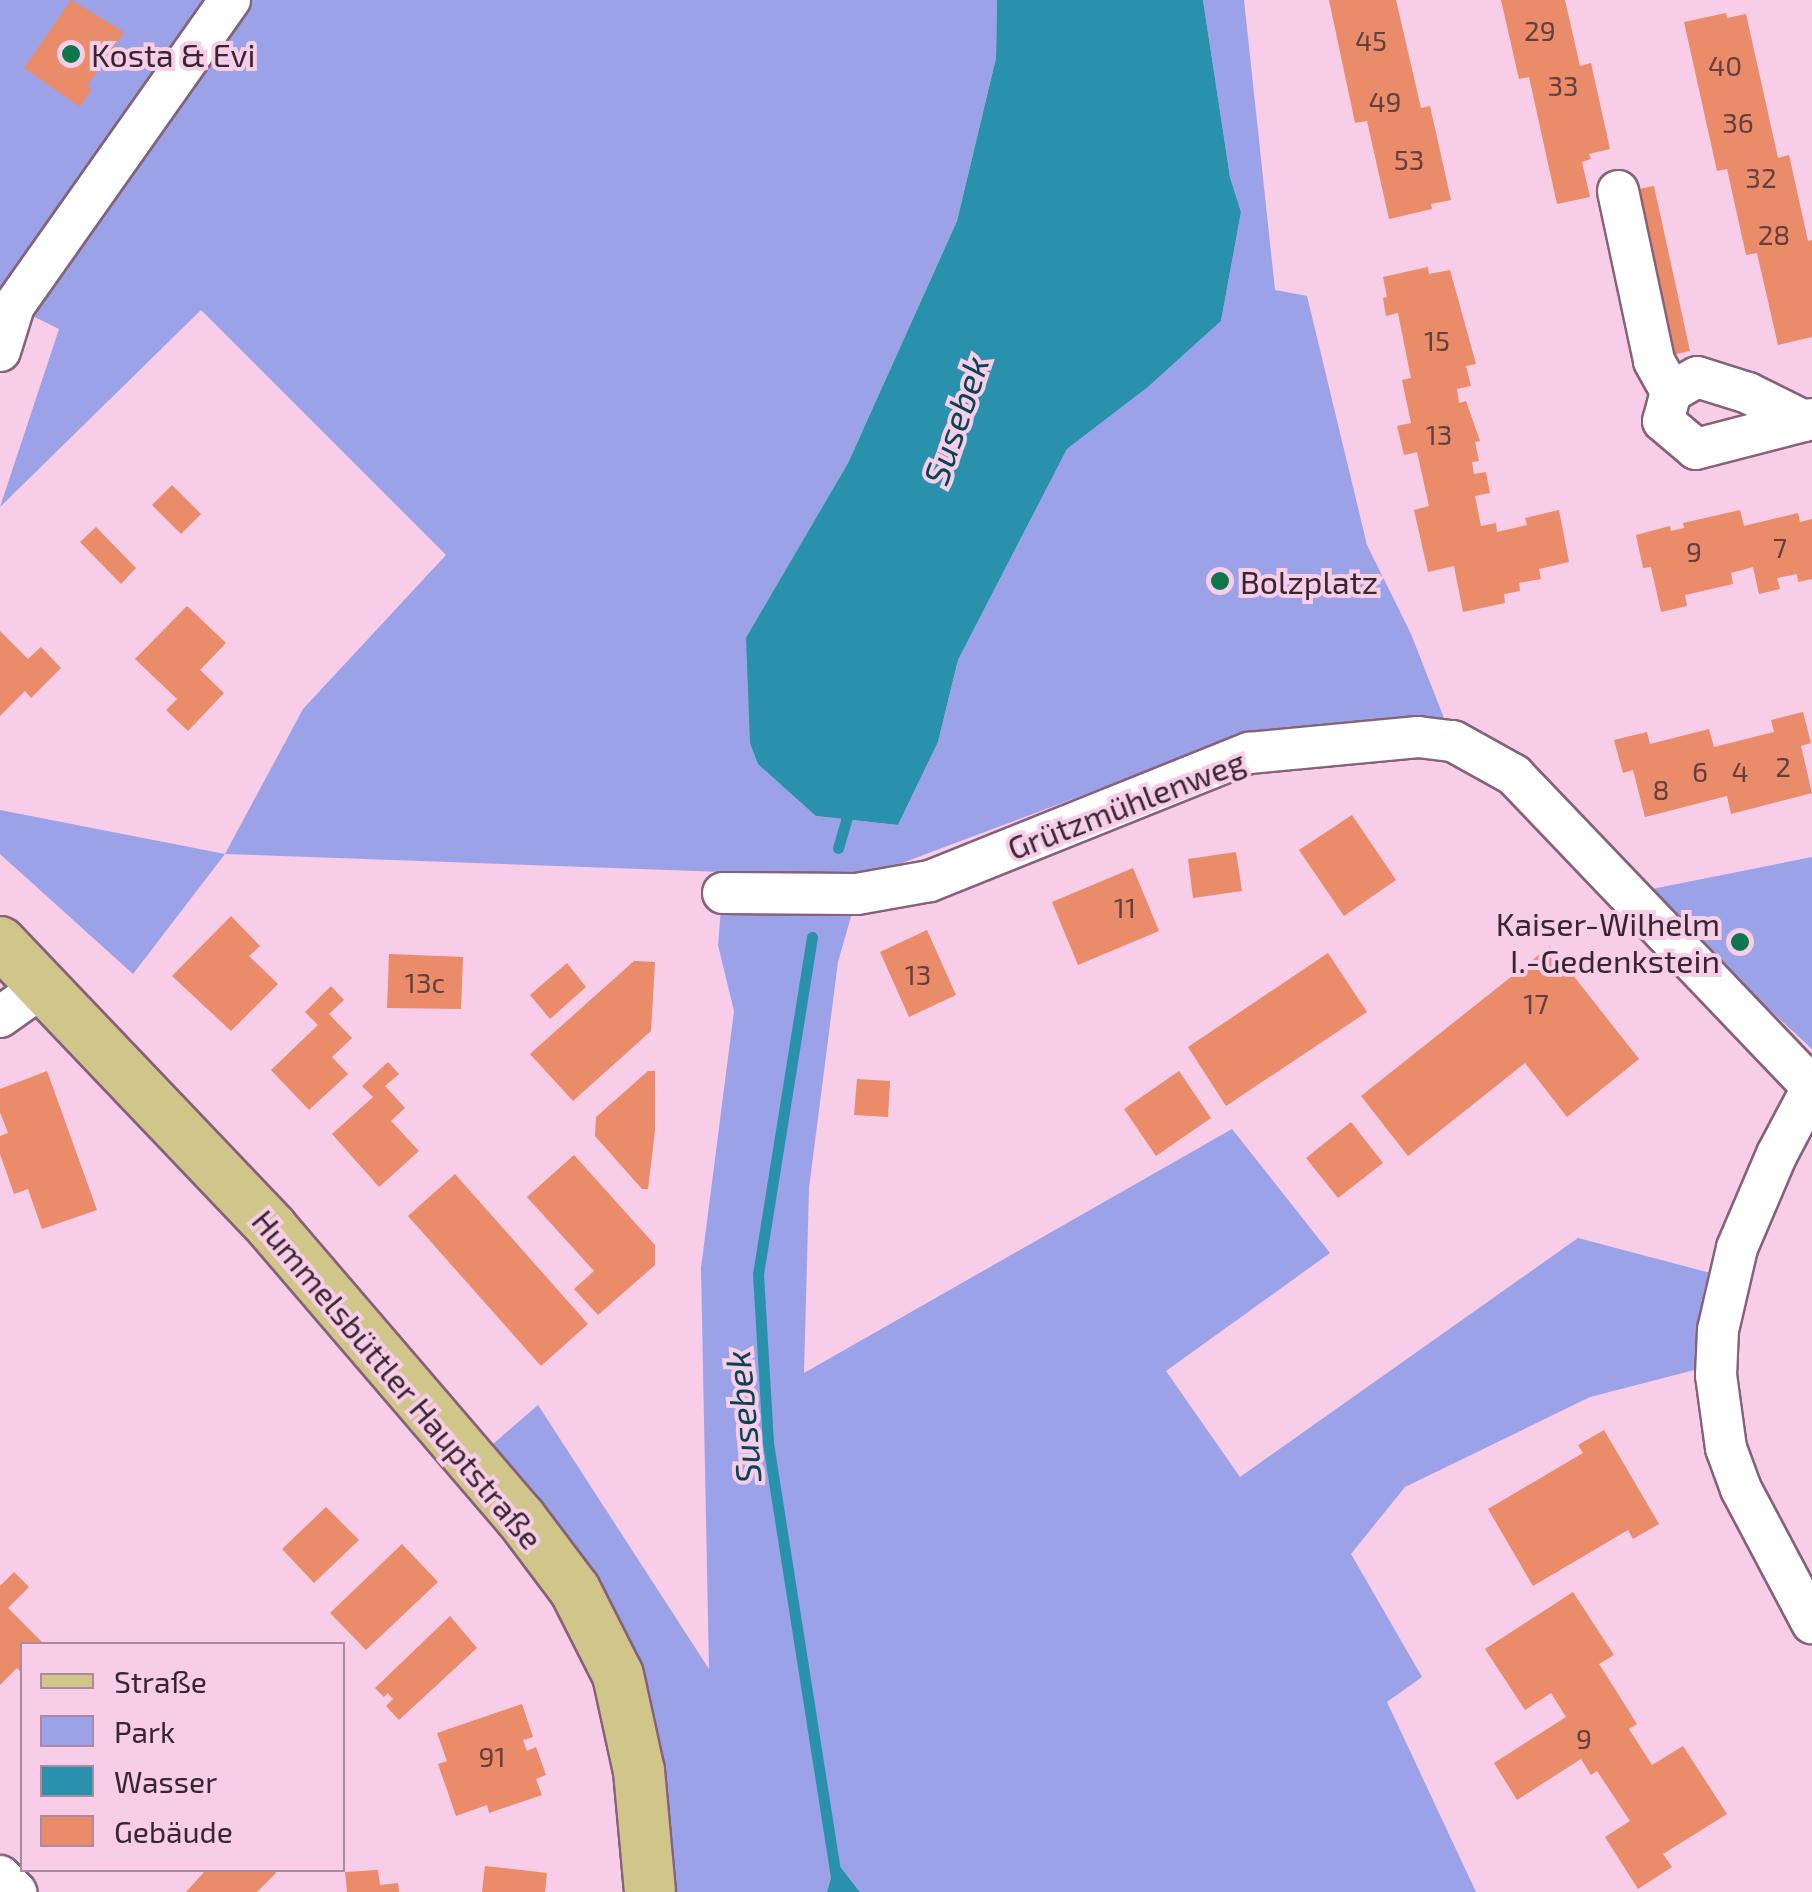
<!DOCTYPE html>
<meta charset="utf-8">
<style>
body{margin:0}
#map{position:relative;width:1812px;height:1892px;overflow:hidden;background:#f7cde8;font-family:"Exo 2",sans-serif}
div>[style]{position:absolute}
.green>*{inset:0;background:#9ca2e7}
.water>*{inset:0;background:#2991ac}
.stream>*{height:11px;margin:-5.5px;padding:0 5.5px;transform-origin:5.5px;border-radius:5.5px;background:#2991ac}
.building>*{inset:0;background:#ea8b6a}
.roads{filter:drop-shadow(2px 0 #86617a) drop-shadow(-2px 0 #86617a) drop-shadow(0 2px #86617a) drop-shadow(0 -2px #86617a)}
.minor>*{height:40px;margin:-20px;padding:0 20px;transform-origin:20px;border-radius:20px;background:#fff}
.major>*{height:50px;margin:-25px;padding:0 25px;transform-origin:25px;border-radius:25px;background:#d0c689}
.dots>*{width:28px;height:28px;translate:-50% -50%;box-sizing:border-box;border:5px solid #f7cde8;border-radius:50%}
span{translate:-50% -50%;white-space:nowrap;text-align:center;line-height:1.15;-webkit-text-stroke:8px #f7cde8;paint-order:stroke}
.number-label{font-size:28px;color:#633f3e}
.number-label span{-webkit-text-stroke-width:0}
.poi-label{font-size:32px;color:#362630}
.left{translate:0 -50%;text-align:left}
.right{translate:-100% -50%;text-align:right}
.street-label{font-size:32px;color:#362630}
.water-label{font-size:35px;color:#084453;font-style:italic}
.legend{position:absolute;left:20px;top:1642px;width:325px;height:230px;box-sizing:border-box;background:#f7cde8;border:2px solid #aa8a9e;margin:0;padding:12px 18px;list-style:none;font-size:30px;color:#362630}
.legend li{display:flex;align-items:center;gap:20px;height:50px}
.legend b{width:50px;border:2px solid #aa8a9e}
</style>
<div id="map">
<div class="green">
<i style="clip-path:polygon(0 0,997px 0,996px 58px,957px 221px,848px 463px,746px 639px,816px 816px,898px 825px,938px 742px,958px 660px,1067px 449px,1148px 387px,1221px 321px,1241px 212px,1230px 177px,1203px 0,1244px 0,1275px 290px,1307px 296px,1367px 545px,1411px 634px,1453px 741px,1248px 733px,862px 878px,838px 962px,809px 1188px,804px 1373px,1232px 1129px,1330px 1253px,1166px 1371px,1240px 1477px,1578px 1238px,1718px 1275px,1706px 1367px,1590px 1397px,1405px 1487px,1351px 1554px,1422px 1677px,1387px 1702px,1476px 1892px,860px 1892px,837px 1862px,827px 1892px,654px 1892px,624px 1671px,471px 1463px,538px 1405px,709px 1669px,701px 1268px,734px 1011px,718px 945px,724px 872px,225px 854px,133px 974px,0 854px,0 810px,225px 854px,303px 709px,446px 555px,201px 310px,0 507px,59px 329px,0 300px)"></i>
<i style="clip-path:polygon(1812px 857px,1812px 1049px,1642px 891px)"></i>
</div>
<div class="water">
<i style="clip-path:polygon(997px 0,1203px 0,1230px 177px,1241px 212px,1221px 321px,1148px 387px,1067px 449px,958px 660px,938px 742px,898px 825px,816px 816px,758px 764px,750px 743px,746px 638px,848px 463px,957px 221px,996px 58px)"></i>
<i style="clip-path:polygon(836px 1861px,860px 1892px,827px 1892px)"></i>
</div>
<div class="stream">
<i style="left:838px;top:848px;width:43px;rotate:-73.7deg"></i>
<i style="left:812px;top:937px;width:341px;rotate:99.1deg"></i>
<i style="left:758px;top:1274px;width:169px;rotate:86.6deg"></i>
<i style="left:768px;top:1443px;width:454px;rotate:81.1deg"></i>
</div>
<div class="building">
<i style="clip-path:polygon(71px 0,124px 32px,87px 86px,92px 89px,80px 107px,24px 68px)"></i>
<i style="clip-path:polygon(1329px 0,1396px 0,1421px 108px,1430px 106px,1451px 200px,1431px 204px,1432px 209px,1389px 219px,1367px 121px,1355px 123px)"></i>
<i style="clip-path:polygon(1501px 0,1565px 0,1580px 66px,1591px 63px,1610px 149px,1589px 154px,1591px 159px,1582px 162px,1590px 197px,1557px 204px,1529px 77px,1519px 79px)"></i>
<i style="clip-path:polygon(1726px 13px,1727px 18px,1746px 14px,1778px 158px,1789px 155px,1808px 241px,1812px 240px,1812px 337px,1778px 345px,1757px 253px,1746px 255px,1727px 169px,1717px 171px,1684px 22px)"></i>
<i style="clip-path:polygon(1654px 186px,1690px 351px,1659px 358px,1624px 192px)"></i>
<i style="clip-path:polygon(1428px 267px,1429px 274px,1450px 270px,1476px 364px,1466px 366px,1471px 386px,1457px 389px,1459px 403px,1466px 401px,1480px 441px,1475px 442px,1479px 461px,1472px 462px,1474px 474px,1486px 472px,1490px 493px,1475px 496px,1481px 526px,1496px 523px,1497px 532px,1527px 525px,1525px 518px,1559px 510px,1569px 562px,1539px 569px,1541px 579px,1519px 583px,1520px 591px,1504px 594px,1505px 603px,1463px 612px,1454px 566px,1428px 572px,1414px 510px,1429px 506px,1417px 452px,1404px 455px,1397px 426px,1411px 423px,1402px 380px,1411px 378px,1398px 313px,1386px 316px,1383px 298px,1387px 297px,1383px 277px)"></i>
<i style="clip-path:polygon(172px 485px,201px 514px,181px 534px,152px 505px)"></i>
<i style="clip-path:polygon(1740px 510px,1744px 526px,1798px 513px,1800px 522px,1812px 519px,1812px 579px,1798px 582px,1797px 574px,1777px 578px,1780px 589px,1759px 594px,1753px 567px,1731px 573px,1733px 584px,1685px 595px,1687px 606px,1661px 612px,1651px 567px,1643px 568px,1636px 535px,1670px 526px,1671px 531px,1684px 528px,1683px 523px)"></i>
<i style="clip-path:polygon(96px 527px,136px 568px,121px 584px,80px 542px)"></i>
<i style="clip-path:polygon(187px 606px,226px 643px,200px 670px,224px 693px,188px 731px,166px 710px,177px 699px,135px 659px)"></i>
<i style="clip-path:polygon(0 631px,28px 659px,41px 647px,61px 668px,31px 698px,25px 691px,0 716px)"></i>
<i style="clip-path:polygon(1803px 712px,1811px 743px,1801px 746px,1812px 793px,1731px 814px,1727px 796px,1645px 817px,1633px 770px,1623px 773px,1614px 740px,1647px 732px,1650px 744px,1709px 729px,1714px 747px,1774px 732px,1771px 720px)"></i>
<i style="clip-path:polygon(1352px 815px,1396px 880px,1344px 916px,1299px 850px)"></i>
<i style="clip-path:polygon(1236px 852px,1242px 891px,1193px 898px,1188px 859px)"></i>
<i style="clip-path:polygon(1133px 868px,1159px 931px,1078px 965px,1052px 902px)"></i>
<i style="clip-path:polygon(231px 916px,260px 946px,249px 956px,278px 984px,231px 1031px,172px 976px)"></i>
<i style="clip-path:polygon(927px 930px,956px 995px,909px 1017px,880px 952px)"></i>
<i style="clip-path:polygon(1550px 946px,1639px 1059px,1567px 1117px,1525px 1063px,1408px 1156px,1361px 1096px)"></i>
<i style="clip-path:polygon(1328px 953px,1367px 1012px,1226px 1106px,1188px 1047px)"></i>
<i style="clip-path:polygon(389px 954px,463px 957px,461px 1009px,387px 1008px)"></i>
<i style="clip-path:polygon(634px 961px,655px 962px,651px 1031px,573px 1101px,530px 1054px)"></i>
<i style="clip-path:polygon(567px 963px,586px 987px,550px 1019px,530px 995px)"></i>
<i style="clip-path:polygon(331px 986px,344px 1000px,329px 1014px,352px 1038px,332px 1057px,348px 1074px,309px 1110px,271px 1070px,318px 1025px,305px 1012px)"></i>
<i style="clip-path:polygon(388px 1062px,399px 1074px,385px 1086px,405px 1108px,391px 1121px,419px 1151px,379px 1187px,332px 1134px,373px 1097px,362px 1086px)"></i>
<i style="clip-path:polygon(47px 1071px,97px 1210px,42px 1229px,28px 1189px,14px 1194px,0 1154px,0 1136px,8px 1133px,0 1112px,0 1089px)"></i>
<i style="clip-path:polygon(648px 1071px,655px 1071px,655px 1130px,648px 1189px,642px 1189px,595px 1136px,596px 1117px)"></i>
<i style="clip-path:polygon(1179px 1071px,1211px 1118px,1156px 1156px,1124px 1109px)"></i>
<i style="clip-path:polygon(857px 1079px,890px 1081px,888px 1117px,854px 1115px)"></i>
<i style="clip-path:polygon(1351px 1122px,1383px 1163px,1338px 1198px,1306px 1158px)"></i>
<i style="clip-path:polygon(574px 1155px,655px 1245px,655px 1265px,598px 1315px,574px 1289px,594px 1271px,527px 1197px)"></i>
<i style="clip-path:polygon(455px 1174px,588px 1324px,541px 1366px,408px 1216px)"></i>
<i style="clip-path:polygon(1604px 1430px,1659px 1524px,1633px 1539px,1628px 1530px,1533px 1586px,1488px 1509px,1583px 1453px,1578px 1445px)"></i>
<i style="clip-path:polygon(326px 1507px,359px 1540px,314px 1583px,282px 1549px)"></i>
<i style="clip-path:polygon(402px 1544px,438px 1582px,366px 1650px,330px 1613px)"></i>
<i style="clip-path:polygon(14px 1572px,29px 1587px,8px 1608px,44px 1644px,22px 1644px,22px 1673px,17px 1668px,0 1685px,0 1586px)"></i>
<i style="clip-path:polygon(1573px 1592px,1614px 1655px,1599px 1664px,1637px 1724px,1629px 1729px,1652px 1765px,1683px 1746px,1727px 1814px,1663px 1854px,1672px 1867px,1638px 1889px,1605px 1837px,1630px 1821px,1597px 1771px,1591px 1775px,1581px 1759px,1517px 1800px,1494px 1763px,1566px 1717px,1551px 1693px,1525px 1710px,1485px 1649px)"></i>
<i style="clip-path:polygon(450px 1616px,477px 1648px,399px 1720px,386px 1706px,393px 1699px,388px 1693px,384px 1697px,375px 1688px)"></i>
<i style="clip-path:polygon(522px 1704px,533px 1737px,523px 1740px,527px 1751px,536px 1747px,546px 1775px,536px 1779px,542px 1795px,489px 1813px,487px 1805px,456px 1816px,438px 1764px,447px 1761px,437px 1733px)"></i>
<i style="clip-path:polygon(485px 1866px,547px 1873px,545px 1892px,482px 1892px)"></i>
<i style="clip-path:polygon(206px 1870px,272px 1870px,276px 1873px,257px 1892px,186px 1892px)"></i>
<i style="clip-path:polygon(378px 1870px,380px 1885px,398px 1883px,399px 1892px,347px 1892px,345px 1872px)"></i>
</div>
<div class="roads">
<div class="minor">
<i style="left:1618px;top:191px;width:174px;rotate:78deg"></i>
<i style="left:1654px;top:361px;width:35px;rotate:61deg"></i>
<i style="left:0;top:351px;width:47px;rotate:-72.7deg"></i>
<i style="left:14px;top:306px;width:375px;rotate:-54.8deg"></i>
<i style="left:1804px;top:421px;width:63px;rotate:-153.4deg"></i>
<i style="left:1748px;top:393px;width:53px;rotate:-162.6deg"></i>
<i style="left:1697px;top:377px;width:30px;rotate:150deg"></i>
<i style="left:1671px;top:392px;width:30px;rotate:105deg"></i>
<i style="left:1663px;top:421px;width:43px;rotate:40.3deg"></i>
<i style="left:1696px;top:449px;width:120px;rotate:-14.5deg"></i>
<i style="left:723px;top:893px;width:134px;rotate:0.4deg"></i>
<i style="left:857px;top:894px;width:74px;rotate:-10.1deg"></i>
<i style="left:930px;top:881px;width:344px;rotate:-21.9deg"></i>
<i style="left:1249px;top:753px;width:170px;rotate:-5.4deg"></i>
<i style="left:1418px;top:737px;width:35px;rotate:7deg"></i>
<i style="left:1453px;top:741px;width:70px;rotate:29.1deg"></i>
<i style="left:1514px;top:775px;width:431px;rotate:46.3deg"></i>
<i style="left:0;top:1017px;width:55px;rotate:-35.4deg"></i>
<i style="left:1812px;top:1088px;width:75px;rotate:117.9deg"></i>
<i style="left:1777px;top:1154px;width:102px;rotate:113.1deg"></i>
<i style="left:1737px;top:1248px;width:84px;rotate:103deg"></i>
<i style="left:1718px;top:1330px;width:45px;rotate:92.5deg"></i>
<i style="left:1716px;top:1375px;width:74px;rotate:82.2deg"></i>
<i style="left:1726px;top:1448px;width:44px;rotate:69.9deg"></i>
<i style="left:1741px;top:1489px;width:152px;rotate:62.1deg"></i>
<i style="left:0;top:1876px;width:23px;rotate:45deg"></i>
</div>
<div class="major">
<i style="left:0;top:942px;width:395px;rotate:46.4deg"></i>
<i style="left:272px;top:1228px;width:381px;rotate:49.4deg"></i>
<i style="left:520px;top:1517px;width:91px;rotate:53deg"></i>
<i style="left:575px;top:1590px;width:95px;rotate:63.2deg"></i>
<i style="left:618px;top:1675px;width:98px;rotate:77.7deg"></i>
<i style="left:639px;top:1771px;width:121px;rotate:84.8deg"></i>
</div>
</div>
<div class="dots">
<i style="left:71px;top:54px;background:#0f754c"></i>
<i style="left:1220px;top:581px;background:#0f754c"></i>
<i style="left:1740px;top:942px;background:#0f754c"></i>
</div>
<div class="number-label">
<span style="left:1540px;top:30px">29</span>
<span style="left:1371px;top:40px">45</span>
<span style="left:1725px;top:65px">40</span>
<span style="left:1563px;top:85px">33</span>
<span style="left:1385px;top:101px">49</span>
<span style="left:1738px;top:122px">36</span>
<span style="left:1409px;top:159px">53</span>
<span style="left:1761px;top:177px">32</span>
<span style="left:1774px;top:234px">28</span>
<span style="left:1437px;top:340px">15</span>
<span style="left:1439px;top:434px">13</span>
<span style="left:1780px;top:547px">7</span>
<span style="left:1694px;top:551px">9</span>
<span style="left:1783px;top:766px">2</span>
<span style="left:1700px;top:771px">6</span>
<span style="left:1740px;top:771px">4</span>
<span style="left:1661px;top:789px">8</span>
<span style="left:1125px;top:907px">11</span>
<span style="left:918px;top:974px">13</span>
<span style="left:425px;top:982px">13c</span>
<span style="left:1536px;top:1003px">17</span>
<span style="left:1584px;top:1738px">9</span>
<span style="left:492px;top:1756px">91</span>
</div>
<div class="poi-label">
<span class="left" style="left:91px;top:54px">Kosta &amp; Evi</span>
<span class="left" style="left:1240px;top:581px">Bolzplatz</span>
<span class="right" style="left:1720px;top:942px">Kaiser-Wilhelm<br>I.-Gedenkstein</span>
</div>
<div class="street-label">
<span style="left:1126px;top:804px;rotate:-21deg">Grützmühlenweg</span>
<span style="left:398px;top:1379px;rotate:50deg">Hummelsbüttler Hauptstraße</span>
</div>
<div class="water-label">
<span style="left:955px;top:420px;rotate:-71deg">Susebek</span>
<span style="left:742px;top:1417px;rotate:-95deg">Susebek</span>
</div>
<ul class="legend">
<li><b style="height:12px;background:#d0c689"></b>Straße</li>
<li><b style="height:28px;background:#9ca2e7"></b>Park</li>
<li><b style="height:28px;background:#2991ac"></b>Wasser</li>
<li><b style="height:28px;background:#ea8b6a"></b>Gebäude</li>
</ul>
</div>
